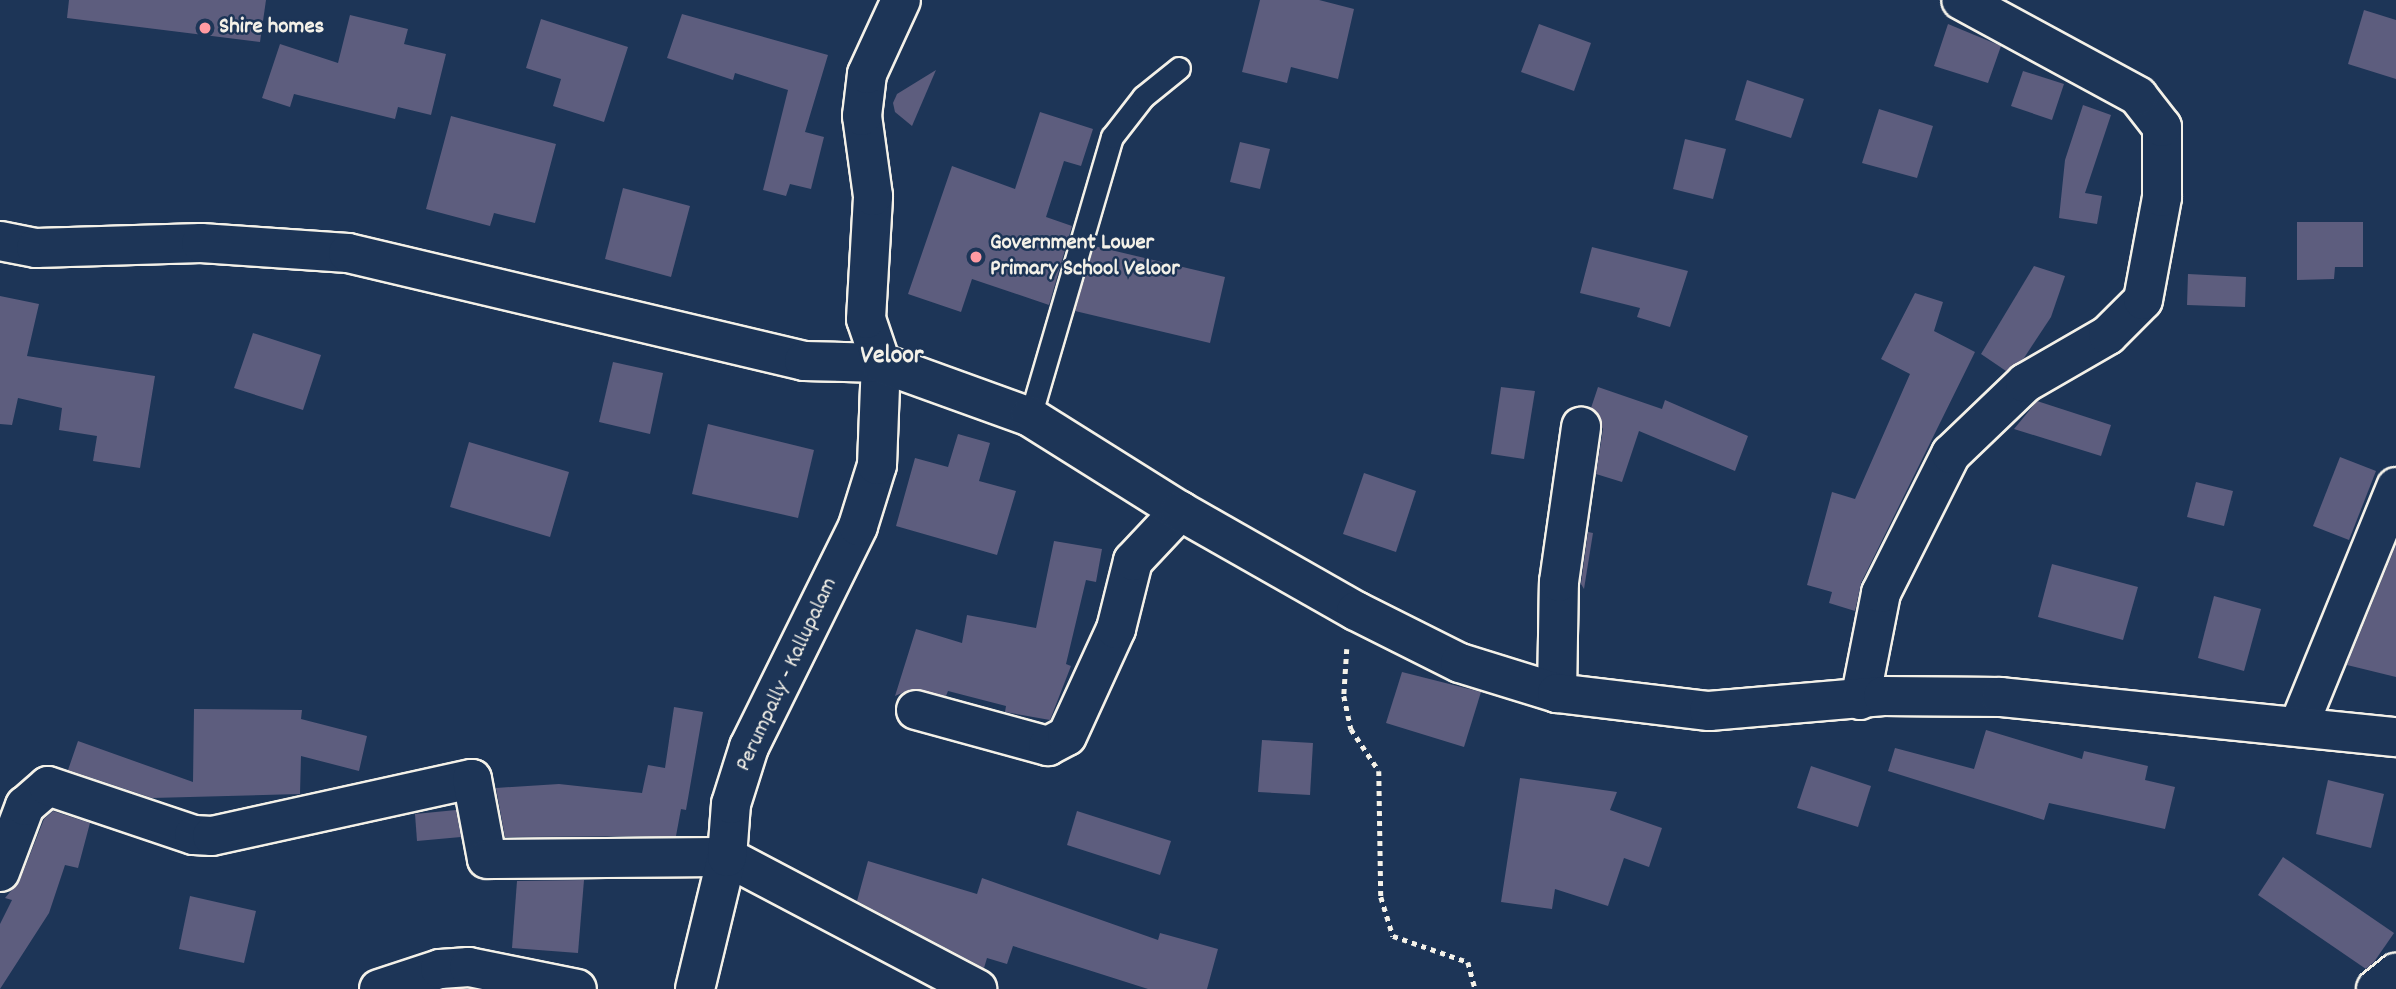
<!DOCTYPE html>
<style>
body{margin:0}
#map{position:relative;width:2396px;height:989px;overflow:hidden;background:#1d3557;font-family:Dekko,sans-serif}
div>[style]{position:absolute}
.building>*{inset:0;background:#5d5d7e}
.path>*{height:4.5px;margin-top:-2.25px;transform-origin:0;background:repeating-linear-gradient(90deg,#f4f1e8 0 5px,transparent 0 10px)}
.roads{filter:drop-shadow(2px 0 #f4f1e8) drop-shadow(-2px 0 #f4f1e8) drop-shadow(0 2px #f4f1e8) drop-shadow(0 -2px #f4f1e8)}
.service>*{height:21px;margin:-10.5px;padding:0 10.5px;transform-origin:10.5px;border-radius:10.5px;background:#1d3557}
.minor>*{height:38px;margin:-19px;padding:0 19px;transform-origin:19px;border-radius:19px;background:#1d3557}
.tertiary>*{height:38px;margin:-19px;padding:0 19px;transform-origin:19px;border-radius:19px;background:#1d3557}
.secondary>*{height:38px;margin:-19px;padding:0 19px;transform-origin:19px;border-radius:19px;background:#1d3557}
.dots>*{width:19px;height:19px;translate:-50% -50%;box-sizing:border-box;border:4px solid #1d3557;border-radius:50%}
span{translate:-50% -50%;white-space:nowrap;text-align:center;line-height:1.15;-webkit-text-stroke:5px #1d3557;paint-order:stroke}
.poi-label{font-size:23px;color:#f4f1e8;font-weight:700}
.left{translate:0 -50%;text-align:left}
.street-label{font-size:23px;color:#f4f1e8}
.quarter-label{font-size:26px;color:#f4f1e8;font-weight:700}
</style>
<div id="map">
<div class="building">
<i style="clip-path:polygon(69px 0,266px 0,260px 42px,67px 18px)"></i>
<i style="clip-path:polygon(1260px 0,1319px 0,1354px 9px,1338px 79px,1291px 67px,1287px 83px,1242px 72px)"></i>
<i style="clip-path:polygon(2364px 10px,2396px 20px,2396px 79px,2348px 64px)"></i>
<i style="clip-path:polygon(682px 14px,828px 55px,805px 132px,824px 137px,811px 189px,790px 184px,786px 196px,763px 190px,788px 90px,735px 73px,733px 80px,667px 58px)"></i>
<i style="clip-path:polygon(350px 15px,408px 29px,404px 44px,446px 54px,431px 115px,398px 107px,395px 119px,294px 94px,290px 107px,262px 98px,280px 44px,338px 63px)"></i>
<i style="clip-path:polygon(541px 19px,628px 47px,604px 122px,553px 106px,561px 79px,526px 68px)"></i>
<i style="clip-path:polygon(1539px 24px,1591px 43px,1574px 91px,1521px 72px)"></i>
<i style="clip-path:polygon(1948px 24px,2001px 46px,1988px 83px,1934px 66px)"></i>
<i style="clip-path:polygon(936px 70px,912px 126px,895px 112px,893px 103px,897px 94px)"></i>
<i style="clip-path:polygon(2023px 71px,2064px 84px,2052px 120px,2011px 106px)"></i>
<i style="clip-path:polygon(1747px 80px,1804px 99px,1791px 138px,1735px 120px)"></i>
<i style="clip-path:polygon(2083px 105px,2111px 115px,2085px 193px,2102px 196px,2097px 224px,2059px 218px,2065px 160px)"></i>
<i style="clip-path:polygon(1879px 109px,1933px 126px,1917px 178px,1862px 163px)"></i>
<i style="clip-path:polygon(1040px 112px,1093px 129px,1081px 166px,1064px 161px,1046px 217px,1072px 226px,1049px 305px,972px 279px,961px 312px,908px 294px,952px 166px,1015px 189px)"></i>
<i style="clip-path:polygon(451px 116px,556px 144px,535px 223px,494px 213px,490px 226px,426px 209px)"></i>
<i style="clip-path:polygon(1685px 139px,1726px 149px,1713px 199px,1673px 189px)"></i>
<i style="clip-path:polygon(1240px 142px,1270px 149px,1260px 189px,1230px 182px)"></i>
<i style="clip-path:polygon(623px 188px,690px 206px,671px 277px,605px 259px)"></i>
<i style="clip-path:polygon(2297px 222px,2363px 222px,2363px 267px,2335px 267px,2334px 279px,2297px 280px)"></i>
<i style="clip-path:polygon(1094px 246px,1225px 277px,1210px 343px,1075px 311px)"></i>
<i style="clip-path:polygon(1592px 247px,1688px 271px,1670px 327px,1637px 317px,1640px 308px,1580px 293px)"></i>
<i style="clip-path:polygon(2034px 266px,2065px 276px,2051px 317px,2024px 358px,2006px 371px,1981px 354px)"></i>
<i style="clip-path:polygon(2188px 274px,2246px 277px,2245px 307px,2187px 305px)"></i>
<i style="clip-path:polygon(1915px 293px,1943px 302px,1934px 331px,1975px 352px,1861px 583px,1855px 611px,1829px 603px,1832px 592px,1807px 585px,1832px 492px,1855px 499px,1910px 374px,1881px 359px)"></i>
<i style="clip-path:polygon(0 296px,39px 304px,27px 356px,155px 376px,140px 468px,93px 461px,97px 436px,59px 430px,62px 408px,18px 398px,12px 425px,0 424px)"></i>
<i style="clip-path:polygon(253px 333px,321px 355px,303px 410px,234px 388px)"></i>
<i style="clip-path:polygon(613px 362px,663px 373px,650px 434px,599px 422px)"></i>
<i style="clip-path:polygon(1501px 387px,1535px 391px,1524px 459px,1491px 454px)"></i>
<i style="clip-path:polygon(1598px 387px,1662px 409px,1665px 400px,1748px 436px,1735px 471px,1639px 431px,1622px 482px,1596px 474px,1603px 429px,1591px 408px)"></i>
<i style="clip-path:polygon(2037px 401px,2111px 425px,2101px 456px,2014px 429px)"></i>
<i style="clip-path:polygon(708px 424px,814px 450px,798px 518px,692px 494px)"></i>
<i style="clip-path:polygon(958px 434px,990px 443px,979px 481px,1016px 491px,997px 555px,896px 526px,915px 458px,948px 467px)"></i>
<i style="clip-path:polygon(469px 442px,569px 472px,550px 537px,450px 507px)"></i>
<i style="clip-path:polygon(2340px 457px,2376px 471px,2349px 540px,2313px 526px)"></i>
<i style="clip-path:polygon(1364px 473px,1416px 491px,1396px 552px,1343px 534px)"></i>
<i style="clip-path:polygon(2196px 482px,2233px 491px,2224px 526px,2187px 517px)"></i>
<i style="clip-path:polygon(1588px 532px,1593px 533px,1584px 589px,1581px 584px)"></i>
<i style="clip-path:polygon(1054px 541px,1102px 549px,1096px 582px,1086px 580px,1066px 664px,1071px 666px,1050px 720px,1005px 712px,1006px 706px,948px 691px,946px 696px,911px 689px,895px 696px,916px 629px,962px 643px,967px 615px,1036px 628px)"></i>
<i style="clip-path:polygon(2396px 545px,2396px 677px,2347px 665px)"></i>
<i style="clip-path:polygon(2052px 564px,2138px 587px,2123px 640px,2038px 617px)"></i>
<i style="clip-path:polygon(2214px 596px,2261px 609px,2244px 671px,2198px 658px)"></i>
<i style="clip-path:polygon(1402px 672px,1481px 692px,1464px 747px,1386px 723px)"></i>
<i style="clip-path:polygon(674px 707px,703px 712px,686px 810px,681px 809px,676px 836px,505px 837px,496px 788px,559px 784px,642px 793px,648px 765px,665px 768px)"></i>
<i style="clip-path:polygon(194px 709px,302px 710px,301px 719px,367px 736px,359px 771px,301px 756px,300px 794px,152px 798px,68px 770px,78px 741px,193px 782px)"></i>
<i style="clip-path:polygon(1986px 730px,2082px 759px,2084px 751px,2148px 766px,2145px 780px,2175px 787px,2165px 829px,2049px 803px,2044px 820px,1888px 771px,1895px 748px,1974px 769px)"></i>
<i style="clip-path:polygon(1262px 740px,1313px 743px,1310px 795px,1258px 792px)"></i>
<i style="clip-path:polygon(1811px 766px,1871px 786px,1858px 827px,1797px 808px)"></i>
<i style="clip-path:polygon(1520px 778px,1617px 792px,1610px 810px,1662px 828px,1649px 867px,1624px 858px,1608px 906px,1555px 889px,1552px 909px,1501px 902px)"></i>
<i style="clip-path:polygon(2328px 780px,2384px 794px,2371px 848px,2316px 834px)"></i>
<i style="clip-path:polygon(456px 810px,461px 837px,417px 841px,415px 814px)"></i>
<i style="clip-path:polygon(53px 811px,90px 823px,78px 868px,65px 865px,49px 913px,0 989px,0 924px,12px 900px,5px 898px,20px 880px,44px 819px)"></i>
<i style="clip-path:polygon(1077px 811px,1171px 841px,1160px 875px,1067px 845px)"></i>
<i style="clip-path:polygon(2283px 857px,2394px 933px,2374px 962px,2366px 969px,2258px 895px)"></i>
<i style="clip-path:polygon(868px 861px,977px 894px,982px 878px,1158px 940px,1160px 933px,1218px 949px,1207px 989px,1148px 989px,1013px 946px,1007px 964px,987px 958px,984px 968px,857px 901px)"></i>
<i style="clip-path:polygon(584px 880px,578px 953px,512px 948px,517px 881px)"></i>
<i style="clip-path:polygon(190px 896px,256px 911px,244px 963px,179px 949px)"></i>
</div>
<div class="path">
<i style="left:1347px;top:649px;width:47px;rotate:93.7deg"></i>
<i style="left:1344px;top:696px;width:34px;rotate:78deg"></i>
<i style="left:1351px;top:729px;width:50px;rotate:56.3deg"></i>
<i style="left:1379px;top:771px;width:126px;rotate:89.1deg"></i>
<i style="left:1381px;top:897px;width:41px;rotate:72.9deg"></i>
<i style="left:1393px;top:936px;width:79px;rotate:19.1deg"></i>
<i style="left:1468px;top:962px;width:28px;rotate:75deg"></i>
</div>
<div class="roads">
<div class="service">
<i style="left:1030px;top:417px;width:292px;rotate:-73.7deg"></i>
<i style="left:1112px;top:137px;width:51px;rotate:-52.2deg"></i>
<i style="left:1143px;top:97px;width:46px;rotate:-38.9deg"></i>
</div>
<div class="minor">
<i style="left:1557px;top:693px;width:111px;rotate:-89deg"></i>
<i style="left:1559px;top:582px;width:157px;rotate:-81.9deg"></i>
<i style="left:1860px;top:700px;width:109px;rotate:-78.9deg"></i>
<i style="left:1881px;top:593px;width:156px;rotate:-63.3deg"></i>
<i style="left:1951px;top:454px;width:103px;rotate:-43.8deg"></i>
<i style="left:2025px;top:383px;width:96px;rotate:-30deg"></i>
<i style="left:2108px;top:335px;width:49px;rotate:-45deg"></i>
<i style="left:2143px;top:300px;width:105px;rotate:-79.5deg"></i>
<i style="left:2162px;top:197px;width:70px;rotate:-90deg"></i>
<i style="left:2162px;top:127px;width:39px;rotate:-128deg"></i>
<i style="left:2138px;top:96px;width:201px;rotate:-151.5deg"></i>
<i style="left:916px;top:710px;width:137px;rotate:15.3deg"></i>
<i style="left:1048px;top:746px;width:21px;rotate:-28deg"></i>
<i style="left:1067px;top:736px;width:118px;rotate:-65.4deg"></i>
<i style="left:1116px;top:629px;width:70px;rotate:-76deg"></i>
<i style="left:1133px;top:561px;width:69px;rotate:-46.8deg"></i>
<i style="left:2299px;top:725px;width:257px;rotate:-67.8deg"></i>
<i style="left:0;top:872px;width:71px;rotate:-69.3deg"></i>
<i style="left:25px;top:806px;width:30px;rotate:-41deg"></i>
<i style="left:48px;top:786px;width:154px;rotate:18.6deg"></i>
<i style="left:194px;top:835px;width:18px;rotate:3deg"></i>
<i style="left:212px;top:836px;width:266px;rotate:-12.4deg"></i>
<i style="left:472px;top:779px;width:81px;rotate:79.4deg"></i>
<i style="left:487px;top:859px;width:240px;rotate:-0.5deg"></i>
<i style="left:727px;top:857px;width:283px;rotate:27.8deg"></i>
<i style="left:379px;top:989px;width:64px;rotate:-18.2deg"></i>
<i style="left:440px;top:969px;width:29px;rotate:-4deg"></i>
<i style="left:469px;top:967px;width:110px;rotate:11.5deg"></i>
<i style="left:695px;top:989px;width:136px;rotate:-76.4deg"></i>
<i style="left:727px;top:857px;width:53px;rotate:-85.7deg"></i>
<i style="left:731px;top:804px;width:60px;rotate:-72.5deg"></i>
<i style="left:749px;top:747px;width:246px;rotate:-63.7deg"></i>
<i style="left:858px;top:526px;width:64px;rotate:-72.7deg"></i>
<i style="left:877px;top:465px;width:102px;rotate:-87.8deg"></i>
<i style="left:881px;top:363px;width:46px;rotate:-108.8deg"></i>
<i style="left:866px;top:319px;width:123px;rotate:-86.7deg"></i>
<i style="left:873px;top:196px;width:81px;rotate:-97.8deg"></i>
<i style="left:862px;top:116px;width:42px;rotate:-83.2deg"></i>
<i style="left:867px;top:74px;width:81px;rotate:-65.3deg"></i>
</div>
<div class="tertiary">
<i style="left:0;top:241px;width:37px;rotate:11deg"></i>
<i style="left:36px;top:248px;width:165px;rotate:-1.7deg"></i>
<i style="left:201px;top:243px;width:147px;rotate:3.9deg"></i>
<i style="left:348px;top:253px;width:469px;rotate:13.3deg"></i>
<i style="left:804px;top:361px;width:77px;rotate:1.5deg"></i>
<i style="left:881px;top:363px;width:158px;rotate:19.9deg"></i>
<i style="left:1030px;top:417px;width:177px;rotate:32.1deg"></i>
<i style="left:1180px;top:511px;width:202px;rotate:29.6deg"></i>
<i style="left:1356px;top:611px;width:116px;rotate:26.6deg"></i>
<i style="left:1460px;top:663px;width:102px;rotate:17.2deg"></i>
<i style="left:1557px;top:693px;width:153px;rotate:6.8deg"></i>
<i style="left:1709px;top:711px;width:175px;rotate:-4.9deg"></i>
<i style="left:1883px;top:696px;width:118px;rotate:0.5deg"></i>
<i style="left:2001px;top:697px;width:397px;rotate:5.8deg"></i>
</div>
<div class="secondary">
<i style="left:2376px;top:989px;width:26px;rotate:-39deg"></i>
</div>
</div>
<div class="dots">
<i style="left:205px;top:28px;background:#ff9aa2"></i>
<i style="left:976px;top:257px;background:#ff9aa2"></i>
</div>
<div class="poi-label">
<span class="left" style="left:219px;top:28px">Shire homes</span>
<span class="left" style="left:990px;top:257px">Government Lower<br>Primary School Veloor</span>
</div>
<div class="street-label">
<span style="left:788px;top:675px;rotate:-65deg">Perumpally - Kallupalam</span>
</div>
<div class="quarter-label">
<span style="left:892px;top:357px">Veloor</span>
</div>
</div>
